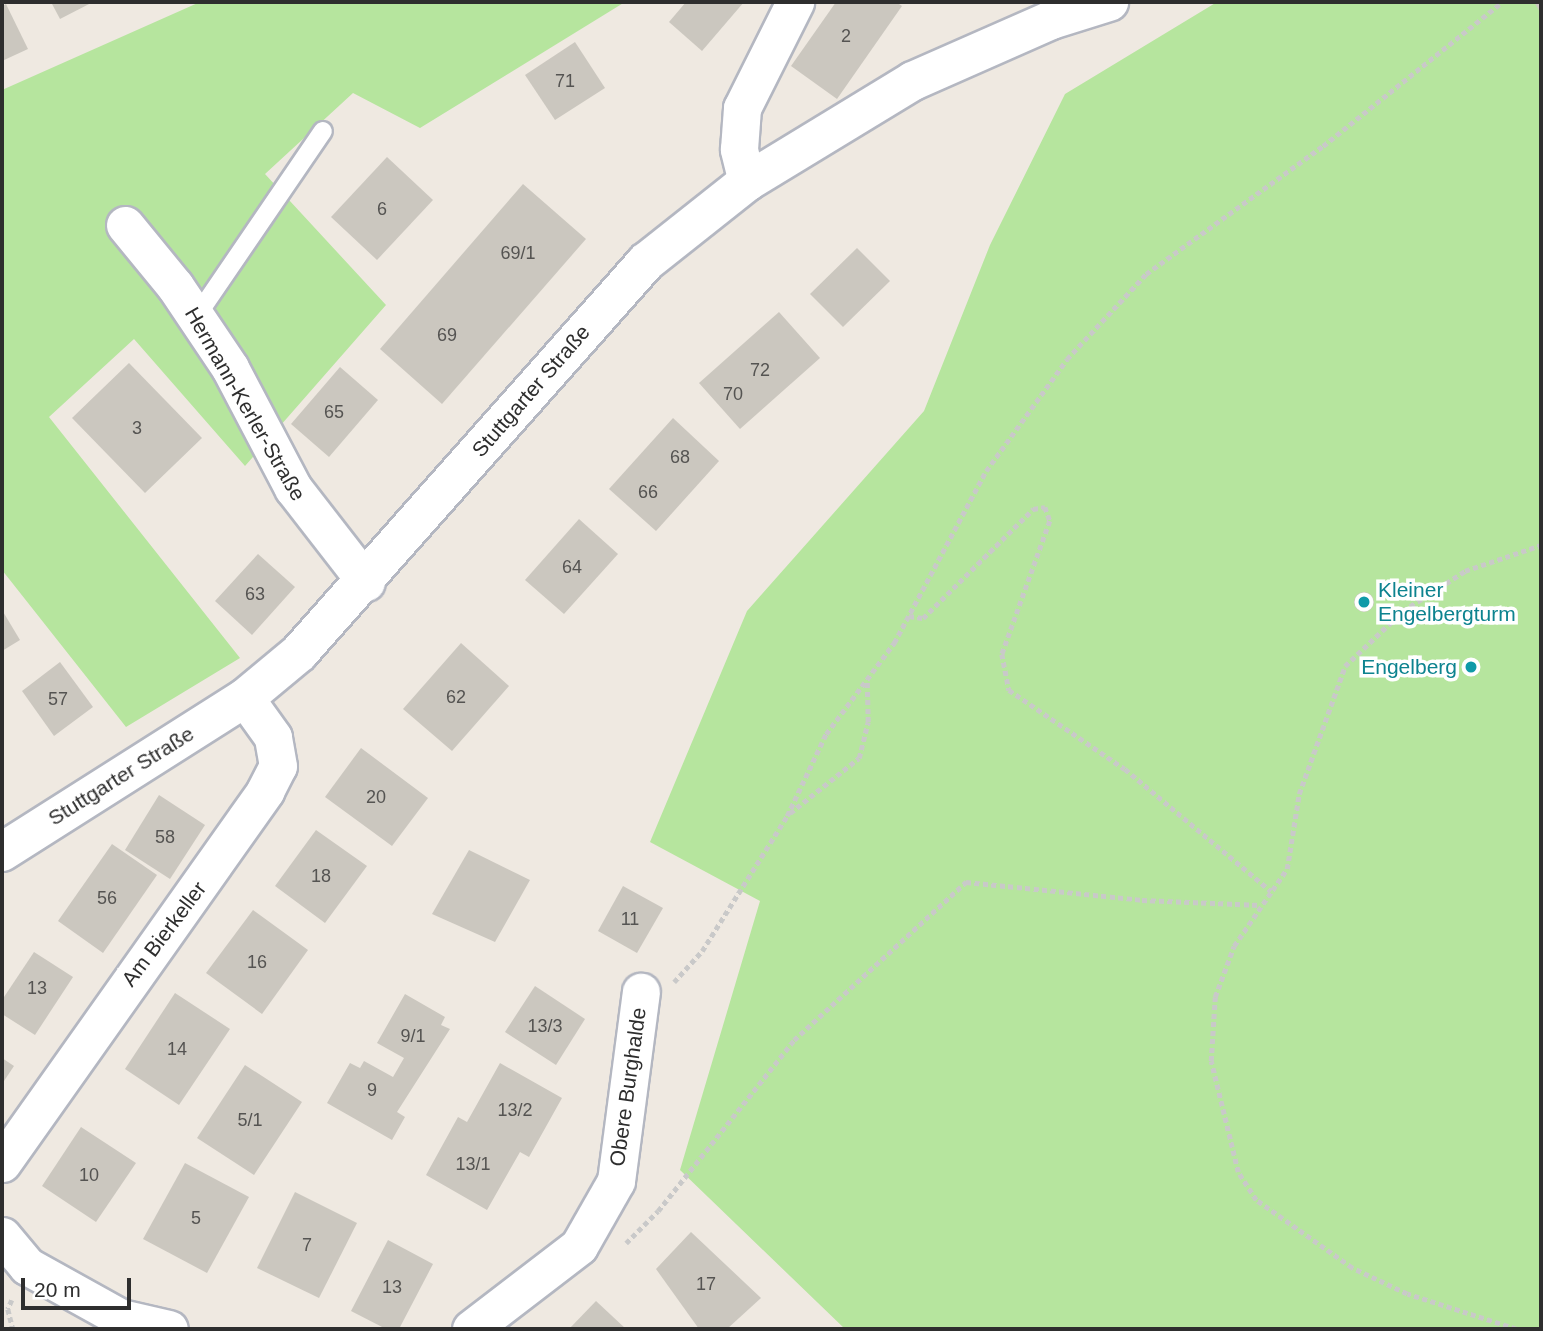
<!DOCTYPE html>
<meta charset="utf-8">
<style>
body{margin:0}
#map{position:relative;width:1543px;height:1331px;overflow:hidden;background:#efe9e1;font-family:Arial,sans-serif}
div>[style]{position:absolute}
.green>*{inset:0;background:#b6e59e}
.building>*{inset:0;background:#cbc7bf}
.round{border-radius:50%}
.path>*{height:4.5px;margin-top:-2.25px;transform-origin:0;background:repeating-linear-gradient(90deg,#c9c9c9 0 5px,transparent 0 8.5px)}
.roads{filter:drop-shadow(2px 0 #b4b7c1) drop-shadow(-2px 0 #b4b7c1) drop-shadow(0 2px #b4b7c1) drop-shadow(0 -2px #b4b7c1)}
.service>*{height:18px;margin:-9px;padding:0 9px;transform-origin:9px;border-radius:9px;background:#fff}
.minor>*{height:37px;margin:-18.5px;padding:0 18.5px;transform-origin:18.5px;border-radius:18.5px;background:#fff}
.secondary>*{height:38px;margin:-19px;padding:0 19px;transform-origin:19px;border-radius:19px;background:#fff}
.dots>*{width:19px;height:19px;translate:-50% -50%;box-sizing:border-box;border:4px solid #fff;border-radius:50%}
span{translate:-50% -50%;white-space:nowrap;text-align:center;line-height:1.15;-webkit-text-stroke:7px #fff;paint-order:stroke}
.number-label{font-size:18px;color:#555452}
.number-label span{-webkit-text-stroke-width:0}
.street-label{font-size:21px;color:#2e2e2e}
.culture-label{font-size:21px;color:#0d838f}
.left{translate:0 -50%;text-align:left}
.right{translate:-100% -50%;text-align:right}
.frame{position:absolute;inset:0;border:4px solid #2e2e2e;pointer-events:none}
.scale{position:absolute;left:21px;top:1278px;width:110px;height:32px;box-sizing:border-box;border:4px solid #2e2e2e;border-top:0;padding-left:9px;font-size:21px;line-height:24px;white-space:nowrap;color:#2e2e2e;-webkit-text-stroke:5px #fff;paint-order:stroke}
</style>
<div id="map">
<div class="green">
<i style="clip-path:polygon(200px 2px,625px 2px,420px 128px,353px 93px,265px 174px,386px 305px,245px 466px,134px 339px,49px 417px,240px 658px,126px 727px,2px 570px,2px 90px)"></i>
<i style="clip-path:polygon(1217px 2px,1541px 2px,1541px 1329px,845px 1329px,680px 1170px,760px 901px,650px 842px,747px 611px,924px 411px,990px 245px,1065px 94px)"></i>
</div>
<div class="building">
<i style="clip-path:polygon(51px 2px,93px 2px,60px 19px)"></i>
<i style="clip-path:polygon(686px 2px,744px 2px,702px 51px,669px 22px)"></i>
<i style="clip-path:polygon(836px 2px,896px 2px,902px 6px,837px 99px,791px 66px)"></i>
<i style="clip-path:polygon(1534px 2px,1541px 2px,1541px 14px)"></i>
<i style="clip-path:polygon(6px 4px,28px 49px,2px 61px,2px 6px)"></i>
<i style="clip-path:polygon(575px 42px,605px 88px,555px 120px,525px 75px)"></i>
<i style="clip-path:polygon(387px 157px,433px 200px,377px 260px,331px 217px)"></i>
<i style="clip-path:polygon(523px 184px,586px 239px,442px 404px,380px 349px)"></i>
<i style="clip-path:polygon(857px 248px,890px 281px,843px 327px,810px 294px)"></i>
<i style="clip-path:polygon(779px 312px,820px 358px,740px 429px,699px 383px)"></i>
<i style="clip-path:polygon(129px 363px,202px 438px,145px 493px,72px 418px)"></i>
<i style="clip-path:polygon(340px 367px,378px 400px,329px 457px,291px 424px)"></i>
<i style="clip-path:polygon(673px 418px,719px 461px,656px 531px,609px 489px)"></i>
<i style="clip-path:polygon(579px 519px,618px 554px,564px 614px,525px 580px)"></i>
<i style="clip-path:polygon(258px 554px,295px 587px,252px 635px,215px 601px)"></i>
<i class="round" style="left:1354px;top:592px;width:20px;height:20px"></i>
<i style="clip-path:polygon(2px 610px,20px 640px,2px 651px)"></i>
<i style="clip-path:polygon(461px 643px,509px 686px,452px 751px,403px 709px)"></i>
<i style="clip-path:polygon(60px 662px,93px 707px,54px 736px,22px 691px)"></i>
<i style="clip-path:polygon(361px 748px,428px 798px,392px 846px,325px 797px)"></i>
<i style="clip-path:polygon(159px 795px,205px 825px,170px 879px,125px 850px)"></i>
<i style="clip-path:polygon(316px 830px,367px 866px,325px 923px,275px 886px)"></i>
<i style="clip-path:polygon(112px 844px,157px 875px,103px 953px,58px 921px)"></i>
<i style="clip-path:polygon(469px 850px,530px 880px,495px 942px,432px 914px)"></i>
<i style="clip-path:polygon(623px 886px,663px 908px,637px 953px,598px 931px)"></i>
<i style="clip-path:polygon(253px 910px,308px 950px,262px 1014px,206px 973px)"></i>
<i style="clip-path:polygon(34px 952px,73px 977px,35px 1035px,2px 1014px,2px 1000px)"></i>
<i style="clip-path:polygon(535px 986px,585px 1019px,556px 1065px,505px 1032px)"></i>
<i style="clip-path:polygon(175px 993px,230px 1029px,179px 1105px,125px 1069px)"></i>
<i style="clip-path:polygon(405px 994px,445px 1017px,441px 1025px,450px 1029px,397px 1112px,405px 1117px,392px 1140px,327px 1103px,350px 1063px,360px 1068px,364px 1061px,393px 1077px,404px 1058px,377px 1043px)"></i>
<i style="clip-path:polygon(2px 1058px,14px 1066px,2px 1084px)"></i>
<i style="clip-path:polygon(500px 1063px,562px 1098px,529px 1157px,520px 1152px,487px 1210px,426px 1175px,458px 1117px,467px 1122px)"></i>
<i style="clip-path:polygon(245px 1065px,302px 1102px,254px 1175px,197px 1138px)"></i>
<i style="clip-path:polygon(81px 1127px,136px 1163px,96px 1222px,42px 1186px)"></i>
<i style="clip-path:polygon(185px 1163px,249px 1197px,207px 1273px,143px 1239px)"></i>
<i style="clip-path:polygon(295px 1192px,357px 1223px,319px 1298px,257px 1268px)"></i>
<i style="clip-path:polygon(691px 1232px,761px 1298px,727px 1329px,699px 1329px,656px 1269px)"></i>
<i style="clip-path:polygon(388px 1240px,433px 1264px,399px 1329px,386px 1329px,351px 1311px)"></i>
<i style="clip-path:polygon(596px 1301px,626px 1329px,569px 1329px)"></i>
</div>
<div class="path">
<i style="left:909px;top:616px;width:14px;rotate:8deg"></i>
<i style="left:923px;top:618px;width:155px;rotate:-44.7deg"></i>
<i style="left:1033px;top:509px;width:12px;rotate:-9deg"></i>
<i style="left:1045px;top:507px;width:15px;rotate:70deg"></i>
<i style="left:1050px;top:521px;width:141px;rotate:109.8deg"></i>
<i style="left:1002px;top:654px;width:37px;rotate:79deg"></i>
<i style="left:1009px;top:690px;width:140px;rotate:34.3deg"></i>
<i style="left:1125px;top:769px;width:190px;rotate:39.9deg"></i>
<i style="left:790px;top:813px;width:88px;rotate:-38.6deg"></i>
<i style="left:859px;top:758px;width:37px;rotate:-76deg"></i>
<i style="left:868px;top:722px;width:40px;rotate:-91.4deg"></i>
<i style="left:674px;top:982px;width:42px;rotate:-47.9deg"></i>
<i style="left:702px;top:951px;width:160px;rotate:-57.8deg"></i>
<i style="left:787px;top:816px;width:91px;rotate:-64.6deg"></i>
<i style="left:826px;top:734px;width:114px;rotate:-53.2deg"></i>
<i style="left:894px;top:643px;width:195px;rotate:-61.9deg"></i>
<i style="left:986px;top:471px;width:138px;rotate:-54.1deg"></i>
<i style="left:1067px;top:359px;width:116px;rotate:-47.1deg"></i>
<i style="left:1146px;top:274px;width:218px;rotate:-35.9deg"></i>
<i style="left:1323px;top:146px;width:230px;rotate:-38.8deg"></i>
<i style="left:626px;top:1243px;width:45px;rotate:-45deg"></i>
<i style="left:658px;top:1211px;width:218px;rotate:-51.5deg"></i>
<i style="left:794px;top:1040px;width:234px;rotate:-42.6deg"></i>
<i style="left:966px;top:882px;width:177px;rotate:5.8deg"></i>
<i style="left:1142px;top:900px;width:118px;rotate:2.4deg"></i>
<i style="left:12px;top:1300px;width:10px;rotate:114deg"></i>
<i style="left:8px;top:1309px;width:21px;rotate:76deg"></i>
<i style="left:1516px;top:1329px;width:114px;rotate:-162.2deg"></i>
<i style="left:1407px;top:1294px;width:61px;rotate:-154.7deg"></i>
<i style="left:1352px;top:1268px;width:118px;rotate:-144.7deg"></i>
<i style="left:1256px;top:1200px;width:33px;rotate:-123deg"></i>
<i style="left:1238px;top:1172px;width:114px;rotate:-103.7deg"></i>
<i style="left:1211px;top:1061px;width:64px;rotate:-86.4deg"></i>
<i style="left:1215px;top:997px;width:54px;rotate:-69.6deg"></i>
<i style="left:1234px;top:946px;width:93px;rotate:-55.5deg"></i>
<i style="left:1287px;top:869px;width:76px;rotate:-80.9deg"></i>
<i style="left:1299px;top:794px;width:136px;rotate:-70.2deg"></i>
<i style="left:1345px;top:666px;width:80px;rotate:-43.5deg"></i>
<i style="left:1403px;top:611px;width:74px;rotate:-32.8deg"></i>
<i style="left:1465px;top:571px;width:80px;rotate:-18.9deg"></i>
</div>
<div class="roads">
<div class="service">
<i style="left:196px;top:317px;width:225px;rotate:-55.7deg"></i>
</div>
<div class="minor">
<i style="left:747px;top:182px;width:34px;rotate:-104deg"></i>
<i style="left:739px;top:149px;width:41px;rotate:-85.8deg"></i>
<i style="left:742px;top:108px;width:119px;rotate:-63.4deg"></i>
<i style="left:125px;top:225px;width:79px;rotate:50.7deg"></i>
<i style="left:175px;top:286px;width:99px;rotate:56.1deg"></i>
<i style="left:230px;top:368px;width:136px;rotate:62.3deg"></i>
<i style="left:293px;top:488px;width:119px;rotate:52.2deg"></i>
<i style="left:2px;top:1163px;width:456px;rotate:-54.7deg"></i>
<i style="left:265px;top:791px;width:28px;rotate:-63deg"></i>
<i style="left:278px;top:766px;width:29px;rotate:-100deg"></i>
<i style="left:273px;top:737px;width:48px;rotate:-125.7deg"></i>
<i style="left:2px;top:1236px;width:39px;rotate:50deg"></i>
<i style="left:27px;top:1266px;width:107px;rotate:29deg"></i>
<i style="left:121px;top:1318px;width:49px;rotate:12.9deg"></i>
<i style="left:471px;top:1329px;width:136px;rotate:-37.5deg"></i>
<i style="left:579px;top:1246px;width:75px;rotate:-60.4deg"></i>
<i style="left:616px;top:1181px;width:191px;rotate:-82.5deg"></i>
</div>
<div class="secondary">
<i style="left:2px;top:852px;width:288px;rotate:-32.4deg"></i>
<i style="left:245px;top:698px;width:70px;rotate:-39.8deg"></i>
<i style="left:299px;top:653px;width:523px;rotate:-48.41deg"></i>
<i style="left:646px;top:262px;width:129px;rotate:-38.4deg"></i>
<i style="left:747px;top:182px;width:194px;rotate:-31.3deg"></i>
<i style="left:913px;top:81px;width:151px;rotate:-23.8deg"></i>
<i style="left:1051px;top:20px;width:61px;rotate:-17.2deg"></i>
</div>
</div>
<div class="dots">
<i style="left:1364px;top:602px;background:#0f9aa8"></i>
<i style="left:1471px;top:667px;background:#0f9aa8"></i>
</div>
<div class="number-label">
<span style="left:846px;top:36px">2</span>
<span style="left:565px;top:81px">71</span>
<span style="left:382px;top:209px">6</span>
<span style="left:518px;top:253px">69/1</span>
<span style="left:447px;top:335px">69</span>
<span style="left:760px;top:370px">72</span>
<span style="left:733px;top:394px">70</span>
<span style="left:334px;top:412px">65</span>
<span style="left:137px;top:428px">3</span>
<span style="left:680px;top:457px">68</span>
<span style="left:648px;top:492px">66</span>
<span style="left:572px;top:567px">64</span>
<span style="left:255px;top:594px">63</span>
<span style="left:456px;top:697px">62</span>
<span style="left:58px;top:699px">57</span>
<span style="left:376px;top:797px">20</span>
<span style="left:165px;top:837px">58</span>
<span style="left:321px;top:876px">18</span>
<span style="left:107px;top:898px">56</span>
<span style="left:630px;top:919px">11</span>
<span style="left:257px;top:962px">16</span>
<span style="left:37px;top:988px">13</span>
<span style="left:545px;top:1026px">13/3</span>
<span style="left:413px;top:1036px">9/1</span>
<span style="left:177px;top:1049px">14</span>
<span style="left:372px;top:1090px">9</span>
<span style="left:515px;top:1110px">13/2</span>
<span style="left:250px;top:1120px">5/1</span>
<span style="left:473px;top:1164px">13/1</span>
<span style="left:89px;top:1175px">10</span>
<span style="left:196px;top:1218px">5</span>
<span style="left:307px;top:1245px">7</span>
<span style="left:706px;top:1284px">17</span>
<span style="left:392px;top:1287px">13</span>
</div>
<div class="street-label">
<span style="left:531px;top:391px;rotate:-49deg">Stuttgarter Straße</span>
<span style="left:245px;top:404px;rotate:60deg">Hermann-Kerler-Straße</span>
<span style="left:121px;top:776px;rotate:-32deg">Stuttgarter Straße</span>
<span style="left:164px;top:934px;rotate:-53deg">Am Bierkeller</span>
<span style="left:628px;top:1087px;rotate:-82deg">Obere Burghalde</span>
</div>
<div class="culture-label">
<span class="left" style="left:1378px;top:602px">Kleiner<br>Engelbergturm</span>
<span class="right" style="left:1457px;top:667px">Engelberg</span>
</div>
<div class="frame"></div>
<div class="scale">20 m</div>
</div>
